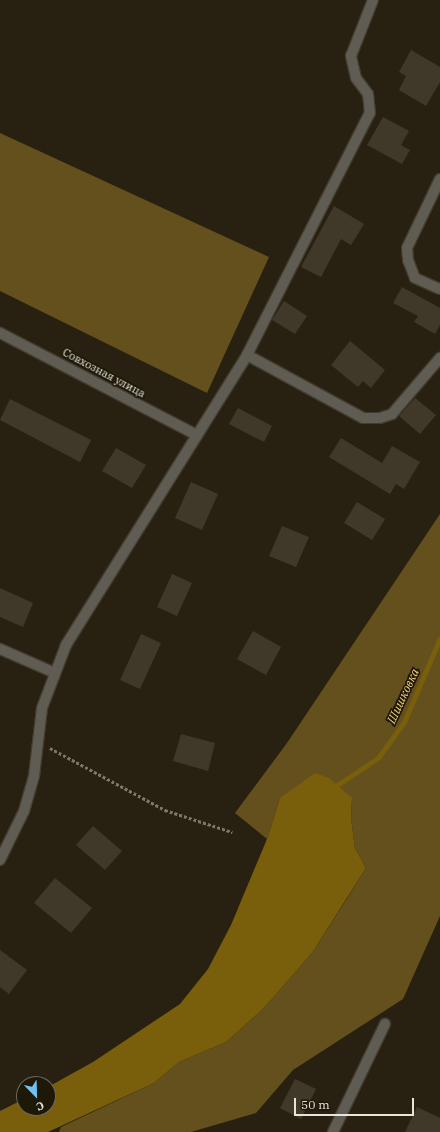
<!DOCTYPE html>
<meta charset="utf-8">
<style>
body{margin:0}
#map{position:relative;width:440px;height:1132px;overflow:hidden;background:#282112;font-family:"IBM Plex Serif",serif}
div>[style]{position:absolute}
.forest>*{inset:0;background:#63501d}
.water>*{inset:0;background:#795e0b}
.stream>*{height:5px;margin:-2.5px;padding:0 2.5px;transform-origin:2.5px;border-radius:2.5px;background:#795e0b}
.building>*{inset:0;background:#403929}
.path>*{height:2.5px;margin-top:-1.25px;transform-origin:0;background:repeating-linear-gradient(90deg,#7c776a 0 3px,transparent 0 5px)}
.roads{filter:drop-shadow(1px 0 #433c2e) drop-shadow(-1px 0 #433c2e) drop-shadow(0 1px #433c2e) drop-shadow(0 -1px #433c2e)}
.minor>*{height:10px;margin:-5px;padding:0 5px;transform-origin:5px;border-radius:5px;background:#5f5c54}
span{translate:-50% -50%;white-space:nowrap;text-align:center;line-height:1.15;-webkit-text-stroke:3.5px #1e1809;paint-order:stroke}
.street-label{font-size:11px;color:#e8e4da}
.water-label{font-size:12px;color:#fbd577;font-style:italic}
.north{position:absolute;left:16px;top:1076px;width:40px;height:40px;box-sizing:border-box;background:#1e1809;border:1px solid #6f6a5d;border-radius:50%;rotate:157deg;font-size:11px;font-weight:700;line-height:16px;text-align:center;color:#e8e4da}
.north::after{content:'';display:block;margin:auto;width:14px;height:18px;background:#71c1f5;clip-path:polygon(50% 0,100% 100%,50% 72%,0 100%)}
.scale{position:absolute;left:294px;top:1098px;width:120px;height:18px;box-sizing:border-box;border:2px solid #e8e4da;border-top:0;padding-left:5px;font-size:12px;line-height:14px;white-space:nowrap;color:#e8e4da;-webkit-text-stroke:3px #1e1809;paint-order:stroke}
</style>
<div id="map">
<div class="forest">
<i style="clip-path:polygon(0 133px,269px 257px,207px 393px,0 291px)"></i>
<i style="clip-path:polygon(440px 514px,440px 916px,403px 999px,293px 1070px,256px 1113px,191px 1132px,59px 1132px,61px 1127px,154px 1083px,179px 1062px,226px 1042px,264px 1008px,312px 953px,348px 897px,366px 868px,355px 848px,351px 818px,352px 798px,280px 798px,267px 839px,235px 813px,287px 743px)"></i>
</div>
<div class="water">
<i style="clip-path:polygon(315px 773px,329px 778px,352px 798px,351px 818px,355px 848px,366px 868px,312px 953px,264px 1008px,226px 1042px,179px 1062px,154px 1083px,48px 1132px,0 1132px,0 1111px,24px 1099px,24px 1108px,48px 1108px,48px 1087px,93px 1062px,180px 1004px,208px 969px,231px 925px,267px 839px,280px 798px)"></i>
</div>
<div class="stream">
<i style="left:337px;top:785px;width:49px;rotate:-33.4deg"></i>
<i style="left:378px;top:758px;width:44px;rotate:-54.2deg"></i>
<i style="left:404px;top:722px;width:91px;rotate:-66.8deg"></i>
</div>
<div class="building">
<i style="clip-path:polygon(411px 50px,440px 67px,440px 82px,426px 106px,399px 90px,406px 76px,399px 72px)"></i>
<i style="clip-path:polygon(383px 117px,409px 131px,401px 145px,410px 150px,402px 164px,367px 145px)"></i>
<i style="clip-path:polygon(334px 206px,364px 224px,351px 245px,341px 239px,321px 277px,301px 267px)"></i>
<i style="clip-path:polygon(402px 287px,440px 308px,440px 325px,435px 334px,414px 322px,418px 316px,393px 303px)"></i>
<i style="clip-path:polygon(284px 301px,307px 316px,295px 334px,272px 320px)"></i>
<i style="clip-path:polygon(350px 341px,385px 370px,371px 388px,363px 381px,358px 387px,331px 365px)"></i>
<i style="clip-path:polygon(415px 398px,436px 415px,420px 434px,399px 416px)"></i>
<i style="clip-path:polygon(10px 399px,91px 440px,80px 462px,0 420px)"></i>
<i style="clip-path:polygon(238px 408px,272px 426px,264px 442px,229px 424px)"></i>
<i style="clip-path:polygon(341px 438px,382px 463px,392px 446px,420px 462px,404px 489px,396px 484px,390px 494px,329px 457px)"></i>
<i style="clip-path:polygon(116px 448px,146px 465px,132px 488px,102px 471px)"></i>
<i style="clip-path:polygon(191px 482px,218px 494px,202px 530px,175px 518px)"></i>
<i style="clip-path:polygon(357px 502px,385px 519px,372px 540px,344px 523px)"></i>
<i style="clip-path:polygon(282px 526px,309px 537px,296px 567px,269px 556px)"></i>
<i style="clip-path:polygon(172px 574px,192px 583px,177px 616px,157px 607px)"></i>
<i style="clip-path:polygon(0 588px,33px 603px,23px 627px,0 617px)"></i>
<i style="clip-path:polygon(253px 631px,281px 647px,266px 675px,237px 659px)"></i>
<i style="clip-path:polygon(141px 634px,161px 643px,140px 689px,120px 680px)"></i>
<i style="clip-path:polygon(181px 734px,215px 743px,208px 771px,173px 761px)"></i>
<i style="clip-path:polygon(93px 826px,122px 851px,105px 870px,76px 845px)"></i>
<i style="clip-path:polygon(55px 878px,92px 908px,71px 933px,34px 903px)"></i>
<i style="clip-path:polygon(0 950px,27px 970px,9px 994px,0 987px)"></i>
<i style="clip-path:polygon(295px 1079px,316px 1089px,301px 1119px,280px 1108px)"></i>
<i style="clip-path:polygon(417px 1107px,440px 1118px,440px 1132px,405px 1132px)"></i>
</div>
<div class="path">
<i style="left:50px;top:748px;width:131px;rotate:28.3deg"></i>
<i style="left:165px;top:810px;width:71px;rotate:18.2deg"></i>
</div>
<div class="roads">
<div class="minor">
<i style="left:440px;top:179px;width:76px;rotate:115.6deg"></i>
<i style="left:407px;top:248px;width:12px;rotate:85deg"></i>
<i style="left:408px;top:260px;width:19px;rotate:69deg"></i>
<i style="left:415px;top:278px;width:27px;rotate:24deg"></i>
<i style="left:0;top:333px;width:222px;rotate:27.4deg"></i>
<i style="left:247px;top:355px;width:271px;rotate:-63.1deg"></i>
<i style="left:370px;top:113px;width:19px;rotate:-96deg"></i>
<i style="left:368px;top:94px;width:20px;rotate:-127deg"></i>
<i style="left:356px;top:78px;width:23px;rotate:-103deg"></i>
<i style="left:351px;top:56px;width:60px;rotate:-68.6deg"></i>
<i style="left:0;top:649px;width:60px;rotate:23.6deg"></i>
<i style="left:0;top:860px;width:55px;rotate:-63.9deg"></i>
<i style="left:24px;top:811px;width:36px;rotate:-74deg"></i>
<i style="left:34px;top:776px;width:68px;rotate:-83.3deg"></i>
<i style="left:42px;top:708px;width:67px;rotate:-69.1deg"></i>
<i style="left:66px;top:645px;width:342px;rotate:-58deg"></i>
<i style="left:247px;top:355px;width:132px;rotate:28.5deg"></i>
<i style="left:363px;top:418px;width:17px"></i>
<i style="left:380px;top:418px;width:13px;rotate:-18deg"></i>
<i style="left:392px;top:414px;width:74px;rotate:-49.4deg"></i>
<i style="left:333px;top:1132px;width:120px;rotate:-64.3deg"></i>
</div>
</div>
<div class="street-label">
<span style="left:104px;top:373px;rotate:28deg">Совхозная улица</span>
</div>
<div class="water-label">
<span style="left:403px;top:696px;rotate:-65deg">Шишковка</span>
</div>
<div class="north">С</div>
<div class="scale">50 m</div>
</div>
